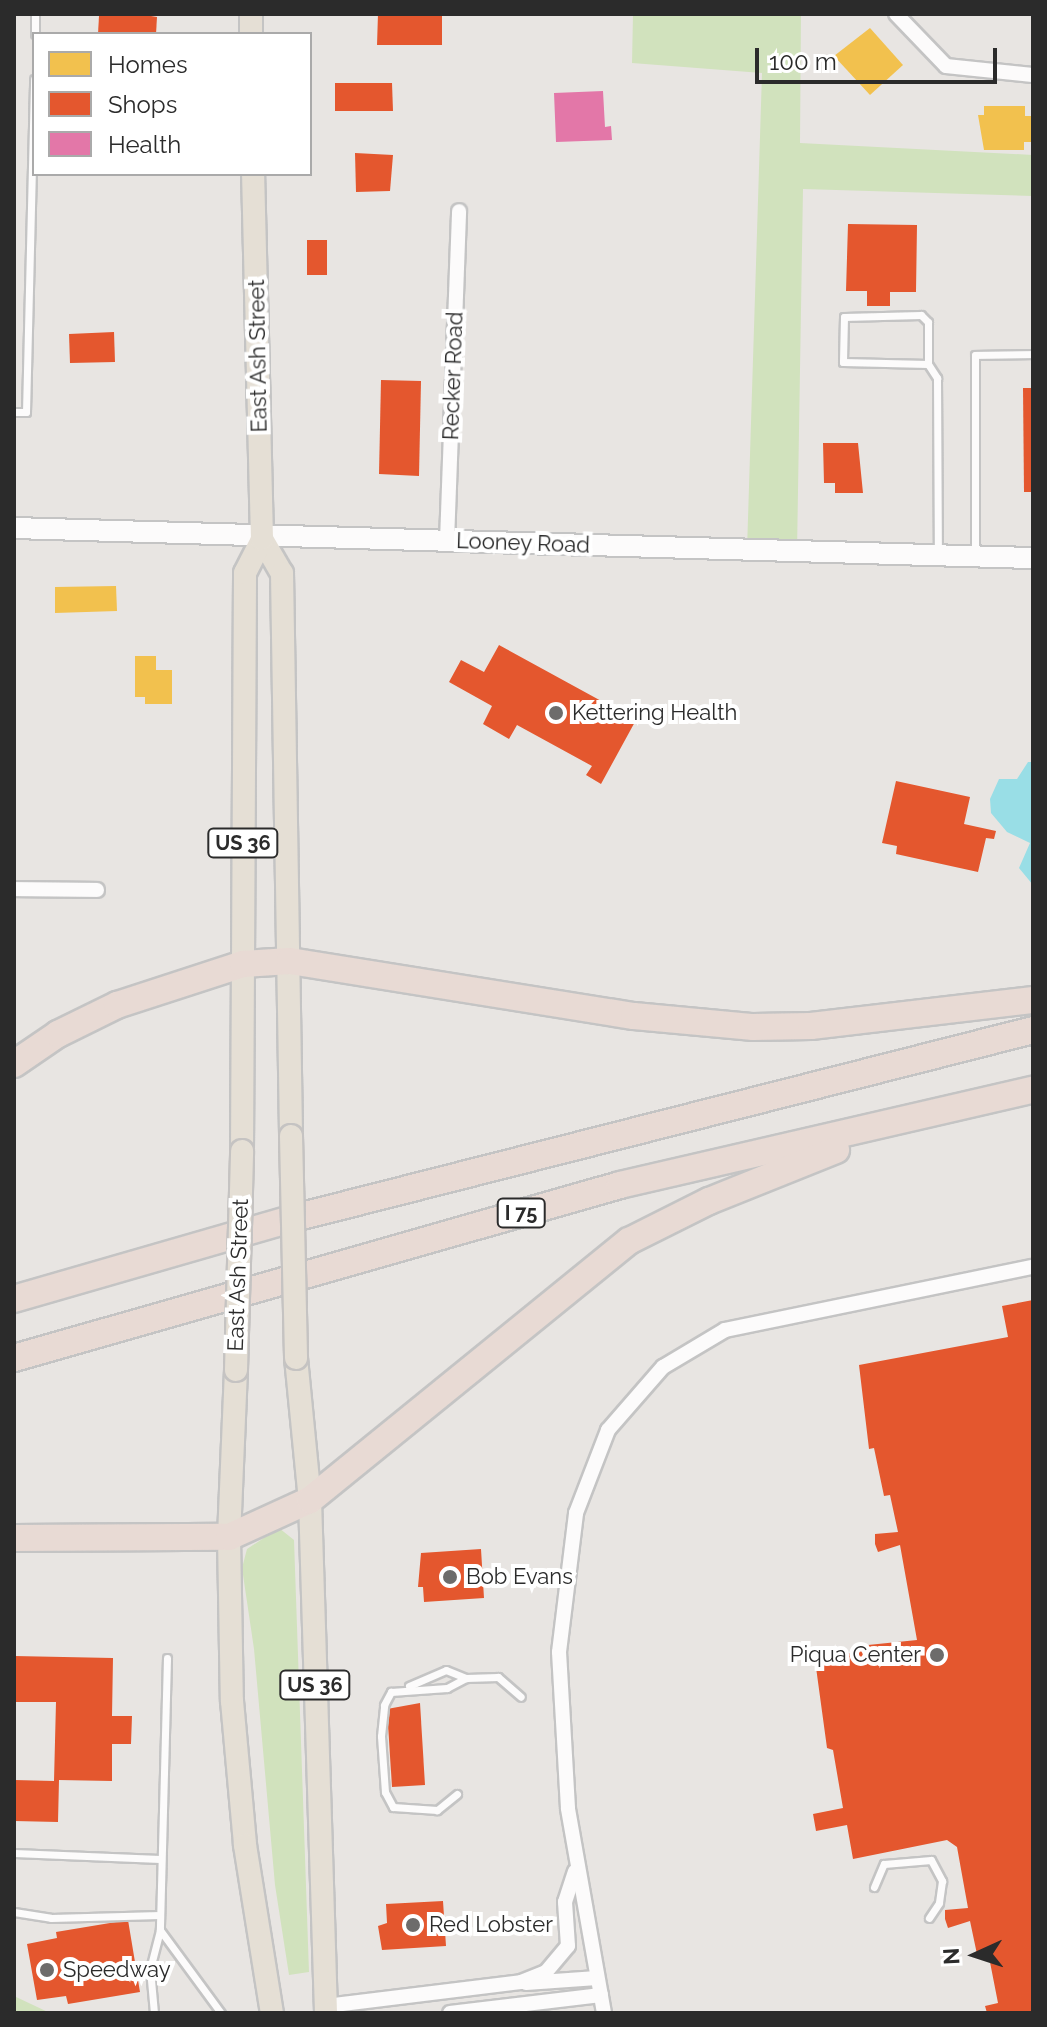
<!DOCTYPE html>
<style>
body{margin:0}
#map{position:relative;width:1047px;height:2027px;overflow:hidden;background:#e8e5e2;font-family:Raleway,sans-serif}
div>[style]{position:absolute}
.green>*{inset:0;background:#d1e2bd}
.water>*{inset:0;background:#99dee6}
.homes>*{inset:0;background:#f2c14e}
.shops>*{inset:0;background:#e4572e}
.health>*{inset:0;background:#e377a8}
.roads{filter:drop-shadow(2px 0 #c4c4c4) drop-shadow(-2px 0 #c4c4c4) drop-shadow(0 2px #c4c4c4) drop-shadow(0 -2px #c4c4c4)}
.lane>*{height:7px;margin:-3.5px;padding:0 3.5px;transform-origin:3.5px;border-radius:3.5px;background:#fcfbfb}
.street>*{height:14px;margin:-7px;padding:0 7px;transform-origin:7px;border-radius:7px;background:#fcfbfb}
.secondary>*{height:20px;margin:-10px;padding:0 10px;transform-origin:10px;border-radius:10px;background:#fcfbfb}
.primary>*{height:22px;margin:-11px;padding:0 11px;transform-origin:11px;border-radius:11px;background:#e5dfd5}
.highway>*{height:26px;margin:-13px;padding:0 13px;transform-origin:13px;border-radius:13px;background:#e8dad4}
.bridges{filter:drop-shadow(2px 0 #c5c3c2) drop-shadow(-2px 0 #c5c3c2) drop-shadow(0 2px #c5c3c2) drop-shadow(0 -2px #c5c3c2)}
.primary-bridge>*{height:22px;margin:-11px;padding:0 11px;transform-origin:11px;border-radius:11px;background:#e5dfd5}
.dots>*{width:22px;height:22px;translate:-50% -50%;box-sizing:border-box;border:4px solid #fff;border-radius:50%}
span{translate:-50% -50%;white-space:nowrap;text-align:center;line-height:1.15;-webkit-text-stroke:8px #fff;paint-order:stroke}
.shield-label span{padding:2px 6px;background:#fff;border:2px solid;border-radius:6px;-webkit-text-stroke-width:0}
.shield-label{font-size:20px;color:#2b2b2b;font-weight:700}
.street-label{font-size:22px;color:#2b2b2b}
.poi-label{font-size:22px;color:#2b2b2b}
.left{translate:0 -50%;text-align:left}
.right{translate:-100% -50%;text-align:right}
.frame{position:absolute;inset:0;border:16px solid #2b2b2b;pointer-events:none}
.legend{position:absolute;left:32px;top:32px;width:280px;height:144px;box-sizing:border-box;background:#fff;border:2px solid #aaa;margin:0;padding:10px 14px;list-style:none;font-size:24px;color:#2b2b2b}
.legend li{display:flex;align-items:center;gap:16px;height:40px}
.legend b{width:40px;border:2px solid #aaa}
.north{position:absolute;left:935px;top:1915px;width:80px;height:80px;-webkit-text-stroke:6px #fff;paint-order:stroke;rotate:267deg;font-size:22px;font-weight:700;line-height:32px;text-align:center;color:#2b2b2b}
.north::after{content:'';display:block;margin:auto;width:28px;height:36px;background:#2b2b2b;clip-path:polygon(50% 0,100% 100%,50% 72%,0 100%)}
.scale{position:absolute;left:755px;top:48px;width:242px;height:36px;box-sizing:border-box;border:4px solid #2b2b2b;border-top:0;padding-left:10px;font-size:24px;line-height:28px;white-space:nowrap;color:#2b2b2b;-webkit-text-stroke:6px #fff;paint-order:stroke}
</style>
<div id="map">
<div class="green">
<i style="clip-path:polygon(633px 14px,801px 14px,800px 143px,1033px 155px,1033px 196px,803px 189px,797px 552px,747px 550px,762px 73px,632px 63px)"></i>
<i style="clip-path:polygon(279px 1528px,294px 1540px,309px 1972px,289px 1975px,275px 1885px,254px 1649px,242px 1568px,247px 1549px)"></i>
<i style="clip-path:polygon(14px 1996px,50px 2013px,14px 2013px)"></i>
</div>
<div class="water">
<i style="clip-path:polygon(1028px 762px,1033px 762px,1033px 885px,1019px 868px,1030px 843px,1007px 832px,991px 813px,990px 799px,999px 779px,1017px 779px)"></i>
</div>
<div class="homes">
<i style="clip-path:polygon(870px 28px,903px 65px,870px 95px,834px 56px)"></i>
<i style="clip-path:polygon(984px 106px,1025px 106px,1025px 116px,1031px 116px,1031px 142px,1024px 142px,1024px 150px,984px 150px,978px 115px,984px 115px)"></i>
<i style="clip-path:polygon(116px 586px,117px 611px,55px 613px,55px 587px)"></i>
<i style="clip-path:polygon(135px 656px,156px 656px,156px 670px,172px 670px,172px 704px,145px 704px,145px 697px,135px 697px)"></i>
</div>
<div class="shops">
<i style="clip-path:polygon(139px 14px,157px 17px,156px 34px,98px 34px,99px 16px)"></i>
<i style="clip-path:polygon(378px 14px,442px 14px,442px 45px,377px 45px)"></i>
<i style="clip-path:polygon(335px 83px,392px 83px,393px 111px,335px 111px)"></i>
<i style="clip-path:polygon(355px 153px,393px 155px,390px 191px,356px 192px)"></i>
<i style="clip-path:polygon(848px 224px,917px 225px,916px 292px,890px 292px,890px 306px,867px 306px,867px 291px,846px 291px)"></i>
<i style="clip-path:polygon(307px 240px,327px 240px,327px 275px,307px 275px)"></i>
<i style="clip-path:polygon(114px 332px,115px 362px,70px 363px,69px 334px)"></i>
<i style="clip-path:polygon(381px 380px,421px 381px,419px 476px,379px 474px)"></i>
<i style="clip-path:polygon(1023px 388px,1033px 388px,1033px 492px,1024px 492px)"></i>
<i style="clip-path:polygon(823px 443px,858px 443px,863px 493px,835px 493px,835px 483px,824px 483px)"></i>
<i style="clip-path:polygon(499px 645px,636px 720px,601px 784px,586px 775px,592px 766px,517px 725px,509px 739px,483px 724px,492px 706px,449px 682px,461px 660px,484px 672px)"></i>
<i style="clip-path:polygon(896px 781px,970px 797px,964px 824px,996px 831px,994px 839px,986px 838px,978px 872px,896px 854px,897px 846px,882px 843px)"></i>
<i style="clip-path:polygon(1033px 1300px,1033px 2013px,987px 2013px,985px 2006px,998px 2003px,989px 1957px,978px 1959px,970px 1921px,948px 1928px,945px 1919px,945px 1910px,968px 1908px,957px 1847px,947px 1840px,853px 1859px,847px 1825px,816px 1831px,813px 1814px,843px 1808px,833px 1750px,827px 1748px,815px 1660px,866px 1650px,868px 1645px,917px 1640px,900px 1545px,878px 1552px,875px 1544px,875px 1534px,898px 1532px,890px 1495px,884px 1496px,874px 1448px,869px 1449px,859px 1365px,1008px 1337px,1002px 1306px)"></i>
<i style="clip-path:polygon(481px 1549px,484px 1598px,424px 1602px,423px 1587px,418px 1587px,421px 1553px)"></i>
<i style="clip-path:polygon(14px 1656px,113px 1658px,112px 1716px,132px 1716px,131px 1744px,112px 1744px,112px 1781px,59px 1780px,58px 1822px,14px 1821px,14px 1780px,54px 1781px,56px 1702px,14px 1702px)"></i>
<i style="clip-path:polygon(420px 1703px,425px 1785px,392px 1787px,387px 1709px)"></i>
<i style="clip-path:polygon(443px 1901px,446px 1946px,382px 1950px,378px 1926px,387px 1923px,386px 1904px)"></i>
<i style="clip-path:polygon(128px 1920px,140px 1992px,68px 2004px,66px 1996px,37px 2000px,27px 1944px,57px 1938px,56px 1932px)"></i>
</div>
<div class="health">
<i style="clip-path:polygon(603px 91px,605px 127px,611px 126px,612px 140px,556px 142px,554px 93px)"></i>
</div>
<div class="roads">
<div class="lane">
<i style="left:35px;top:34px;width:20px;rotate:-90deg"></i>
<i style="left:928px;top:364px;width:42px;rotate:-90deg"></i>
<i style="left:928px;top:322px;width:10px;rotate:-135deg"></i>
<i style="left:921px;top:315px;width:77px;rotate:178.5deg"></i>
<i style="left:844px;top:317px;width:45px;rotate:91.3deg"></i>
<i style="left:843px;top:362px;width:85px;rotate:1.3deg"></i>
<i style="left:928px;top:364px;width:17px;rotate:57deg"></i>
<i style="left:937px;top:378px;width:176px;rotate:89.7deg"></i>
<i style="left:14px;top:412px;width:12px"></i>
<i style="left:26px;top:412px;width:333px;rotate:-88.6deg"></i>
<i style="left:975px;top:555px;width:200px;rotate:-90deg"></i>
<i style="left:975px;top:355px;width:58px;rotate:-1deg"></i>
<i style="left:167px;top:1658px;width:272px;rotate:91.5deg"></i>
<i style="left:160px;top:1930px;width:103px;rotate:53.7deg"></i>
<i style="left:409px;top:1686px;width:40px;rotate:-23.4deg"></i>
<i style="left:446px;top:1670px;width:22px;rotate:22deg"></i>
<i style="left:466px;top:1678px;width:32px;rotate:-2deg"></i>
<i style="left:498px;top:1677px;width:30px;rotate:41deg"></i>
<i style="left:457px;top:1794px;width:26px;rotate:141deg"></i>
<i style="left:437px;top:1810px;width:44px;rotate:-176.1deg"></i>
<i style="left:393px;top:1807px;width:17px;rotate:-118deg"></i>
<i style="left:385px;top:1792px;width:56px;rotate:-94.1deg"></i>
<i style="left:381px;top:1736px;width:31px;rotate:-84deg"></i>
<i style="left:384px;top:1705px;width:15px;rotate:-62deg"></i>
<i style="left:391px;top:1692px;width:56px;rotate:-4.1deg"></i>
<i style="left:447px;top:1688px;width:21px;rotate:-28deg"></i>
<i style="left:14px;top:1853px;width:146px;rotate:2.4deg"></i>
<i style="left:874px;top:1887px;width:25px;rotate:-67deg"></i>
<i style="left:884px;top:1864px;width:47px;rotate:-4.9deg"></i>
<i style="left:931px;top:1860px;width:24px;rotate:62deg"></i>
<i style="left:942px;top:1881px;width:22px;rotate:98deg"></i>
<i style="left:939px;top:1903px;width:18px;rotate:124deg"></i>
<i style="left:14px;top:1912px;width:37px;rotate:9deg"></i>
<i style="left:51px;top:1918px;width:109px;rotate:-1.6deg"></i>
<i style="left:154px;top:2013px;width:44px;rotate:-95.2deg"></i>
<i style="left:150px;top:1969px;width:40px;rotate:-75.6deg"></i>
</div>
<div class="street">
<i style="left:896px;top:14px;width:72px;rotate:46.1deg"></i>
<i style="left:946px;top:66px;width:87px;rotate:5.9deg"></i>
<i style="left:447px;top:541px;width:330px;rotate:-87.9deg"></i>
<i style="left:14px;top:889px;width:83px;rotate:0.7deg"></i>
<i style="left:526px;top:1983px;width:71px;rotate:-4deg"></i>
<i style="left:326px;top:2006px;width:196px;rotate:-7deg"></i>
<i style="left:521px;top:1982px;width:27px;rotate:-22deg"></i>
<i style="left:546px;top:1972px;width:34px;rotate:-50deg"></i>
<i style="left:568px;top:1946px;width:44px;rotate:-93.9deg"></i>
<i style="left:565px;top:1902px;width:32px;rotate:-72deg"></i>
<i style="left:450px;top:2013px;width:152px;rotate:-6.8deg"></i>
<i style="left:604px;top:2013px;width:208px;rotate:-100deg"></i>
<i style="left:568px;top:1808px;width:156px;rotate:-93.3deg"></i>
<i style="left:559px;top:1652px;width:140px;rotate:-83deg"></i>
<i style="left:576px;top:1513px;width:89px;rotate:-68.9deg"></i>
<i style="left:608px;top:1430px;width:84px;rotate:-48.9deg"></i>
<i style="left:663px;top:1367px;width:72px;rotate:-30.8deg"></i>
<i style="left:725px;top:1330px;width:314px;rotate:-11.6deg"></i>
</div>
<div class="secondary">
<i style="left:14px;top:528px;width:1019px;rotate:1.69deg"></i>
</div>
<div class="primary">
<i style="left:251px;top:14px;width:20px;rotate:90deg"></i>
<i style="left:262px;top:539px;width:39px;rotate:60deg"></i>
<i style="left:282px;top:573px;width:563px;rotate:89.08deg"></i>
<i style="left:242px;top:1151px;width:578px;rotate:-89.7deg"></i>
<i style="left:245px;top:573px;width:38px;rotate:-63deg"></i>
<i style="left:262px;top:539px;width:365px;rotate:-91.4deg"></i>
<i style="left:296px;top:1358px;width:143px;rotate:84.4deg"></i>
<i style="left:310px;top:1500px;width:513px;rotate:88.21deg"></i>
<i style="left:236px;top:1370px;width:167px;rotate:92.4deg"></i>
<i style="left:229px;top:1537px;width:164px;rotate:89deg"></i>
<i style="left:232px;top:1701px;width:145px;rotate:84.8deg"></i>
<i style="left:245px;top:1845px;width:170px;rotate:80.9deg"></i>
</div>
<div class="highway">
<i style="left:14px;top:1064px;width:53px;rotate:-34.3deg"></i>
<i style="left:58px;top:1034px;width:66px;rotate:-26.2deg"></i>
<i style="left:117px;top:1005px;width:133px;rotate:-18deg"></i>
<i style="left:243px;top:964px;width:47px;rotate:-3.7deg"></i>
<i style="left:290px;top:961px;width:348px;rotate:9.1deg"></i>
<i style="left:634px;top:1016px;width:120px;rotate:5.3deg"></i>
<i style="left:753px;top:1027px;width:58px;rotate:-1deg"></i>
<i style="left:811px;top:1026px;width:224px;rotate:-6.7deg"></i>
<i style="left:14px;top:1299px;width:296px;rotate:-16.1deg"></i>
<i style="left:298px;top:1217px;width:758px;rotate:-14.27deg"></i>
<i style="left:14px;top:1358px;width:630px;rotate:-15.93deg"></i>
<i style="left:620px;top:1185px;width:424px;rotate:-13deg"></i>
<i style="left:14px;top:1538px;width:215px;rotate:-0.3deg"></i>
<i style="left:229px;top:1537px;width:89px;rotate:-24.6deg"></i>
<i style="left:310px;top:1500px;width:411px;rotate:-39.1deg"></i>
<i style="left:629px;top:1241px;width:89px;rotate:-26.6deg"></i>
<i style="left:709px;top:1201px;width:137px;rotate:-21.9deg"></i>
</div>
</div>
<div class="bridges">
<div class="primary-bridge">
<i style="left:291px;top:1136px;width:222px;rotate:88.7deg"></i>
<i style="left:236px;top:1370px;width:219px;rotate:-88.4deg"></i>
</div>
</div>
<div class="dots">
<i style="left:556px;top:713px;background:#6d6c6b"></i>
<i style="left:450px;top:1577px;background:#6d6c6b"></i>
<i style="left:937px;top:1655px;background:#6d6c6b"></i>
<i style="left:413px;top:1925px;background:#6d6c6b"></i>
<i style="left:47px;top:1970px;background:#6d6c6b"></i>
</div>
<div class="shield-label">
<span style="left:243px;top:843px">US 36</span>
<span style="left:521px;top:1213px">I 75</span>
<span style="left:315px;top:1685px">US 36</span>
</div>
<div class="street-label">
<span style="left:258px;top:356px;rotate:-91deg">East Ash Street</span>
<span style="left:453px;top:376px;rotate:-88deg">Recker Road</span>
<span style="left:523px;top:543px;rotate:2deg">Looney Road</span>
<span style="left:238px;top:1275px;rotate:-88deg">East Ash Street</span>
</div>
<div class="poi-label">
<span class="left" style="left:572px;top:713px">Kettering Health</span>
<span class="left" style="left:466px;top:1577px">Bob Evans</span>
<span class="right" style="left:921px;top:1655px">Piqua Center</span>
<span class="left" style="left:429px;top:1925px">Red Lobster</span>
<span class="left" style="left:63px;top:1970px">Speedway</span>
</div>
<div class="frame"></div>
<ul class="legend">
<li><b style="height:22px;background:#f2c14e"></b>Homes</li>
<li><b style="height:22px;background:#e4572e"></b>Shops</li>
<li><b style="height:22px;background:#e377a8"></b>Health</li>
</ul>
<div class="north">N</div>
<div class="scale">100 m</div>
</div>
